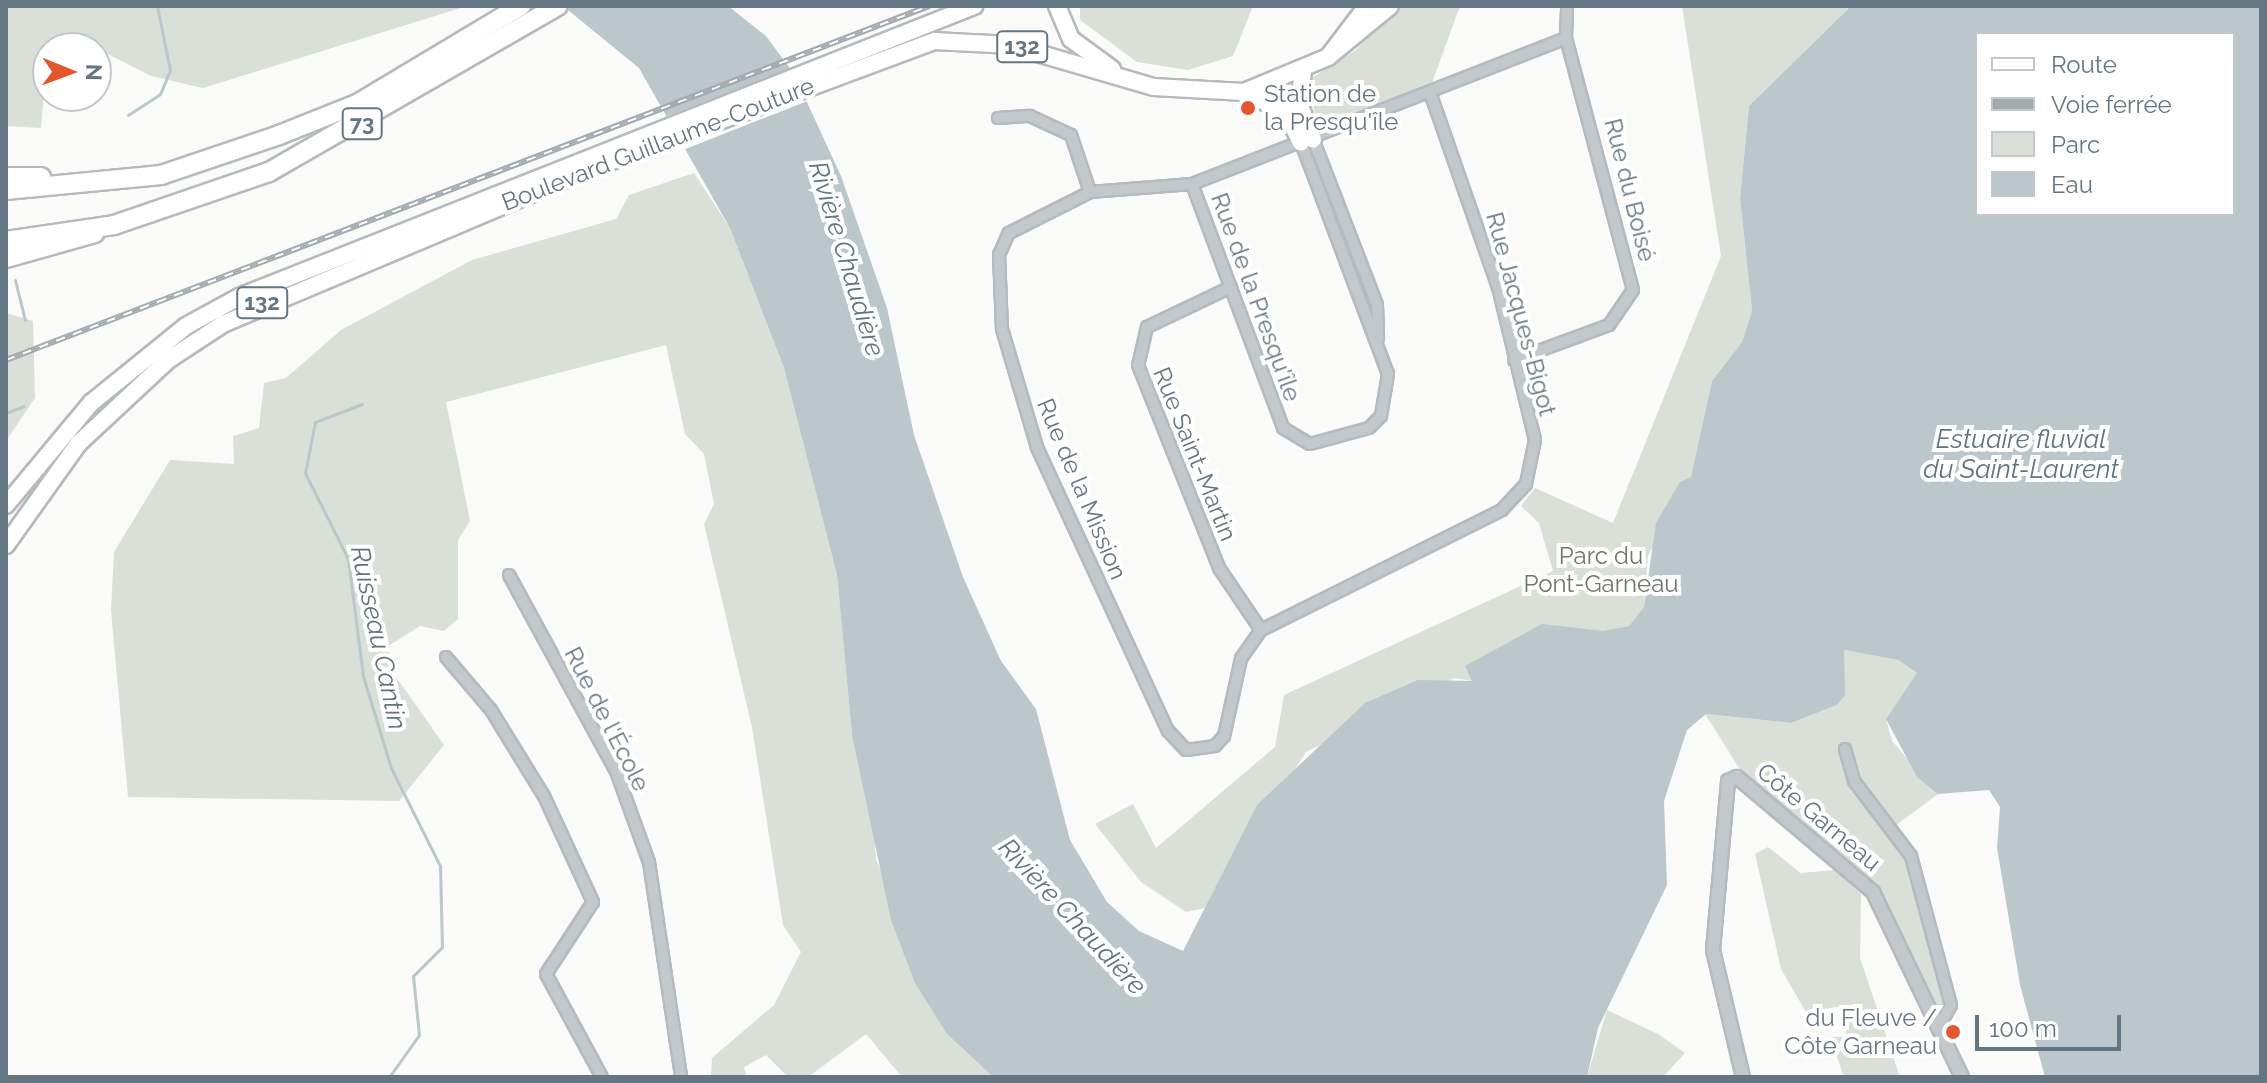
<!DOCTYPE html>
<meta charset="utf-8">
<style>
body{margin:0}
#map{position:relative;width:2267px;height:1083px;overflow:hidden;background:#fafaf8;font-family:Raleway,sans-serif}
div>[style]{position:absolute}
.green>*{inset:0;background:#dadfd7}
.water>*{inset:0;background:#bbc7cb}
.pier>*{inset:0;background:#fafaf8}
.stream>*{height:3px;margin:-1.5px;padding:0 1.5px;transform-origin:1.5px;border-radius:1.5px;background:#bbc7cb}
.roads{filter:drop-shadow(2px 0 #b5babe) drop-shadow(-2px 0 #b5babe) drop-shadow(0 2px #b5babe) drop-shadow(0 -2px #b5babe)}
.minor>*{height:10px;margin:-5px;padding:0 5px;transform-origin:5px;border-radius:5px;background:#c3c8cc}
.tertiary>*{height:12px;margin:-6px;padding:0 6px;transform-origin:6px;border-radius:6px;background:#c3c8cc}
.primary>*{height:16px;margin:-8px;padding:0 8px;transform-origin:8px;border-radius:8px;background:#fff}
.trunk>*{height:16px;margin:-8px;padding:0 8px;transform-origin:8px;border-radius:8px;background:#fff}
.motorway>*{height:18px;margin:-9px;padding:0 9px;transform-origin:9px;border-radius:9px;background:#fff}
.rail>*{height:6px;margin-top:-3px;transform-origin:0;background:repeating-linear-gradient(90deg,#fff 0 9px,#a2aab0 0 18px);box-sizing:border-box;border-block:2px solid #a2aab0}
.dots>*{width:22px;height:22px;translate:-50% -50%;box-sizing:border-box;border:4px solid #fff;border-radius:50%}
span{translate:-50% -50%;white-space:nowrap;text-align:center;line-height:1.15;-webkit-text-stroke:8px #fff;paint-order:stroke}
.shield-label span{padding:2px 6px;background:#fff;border:2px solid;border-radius:6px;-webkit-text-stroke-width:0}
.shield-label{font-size:22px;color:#657683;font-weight:700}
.poi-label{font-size:24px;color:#657683}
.left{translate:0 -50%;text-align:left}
.right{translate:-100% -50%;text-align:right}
.street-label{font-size:24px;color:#657683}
.park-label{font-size:24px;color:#687a64}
.water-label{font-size:26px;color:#60757c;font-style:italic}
.frame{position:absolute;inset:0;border:8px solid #657683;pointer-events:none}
.legend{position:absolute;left:1975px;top:32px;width:260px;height:184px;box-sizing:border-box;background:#fff;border:2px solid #c1c8cd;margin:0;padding:10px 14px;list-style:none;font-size:24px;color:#657683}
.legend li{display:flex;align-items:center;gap:16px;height:40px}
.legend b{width:40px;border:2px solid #c1c8cd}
.north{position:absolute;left:32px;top:32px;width:80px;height:80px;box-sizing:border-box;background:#fff;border:2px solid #c1c8cd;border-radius:50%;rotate:91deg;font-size:22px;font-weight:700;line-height:32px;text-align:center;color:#657683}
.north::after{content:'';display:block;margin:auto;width:28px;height:36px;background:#e4572e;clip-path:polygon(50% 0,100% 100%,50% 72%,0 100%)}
.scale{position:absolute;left:1975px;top:1015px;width:146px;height:36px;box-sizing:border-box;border:4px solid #657683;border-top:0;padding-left:10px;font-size:24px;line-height:28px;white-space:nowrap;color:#657683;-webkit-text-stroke:6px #fff;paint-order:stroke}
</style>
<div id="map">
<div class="green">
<i style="clip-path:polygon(6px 6px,467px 6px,203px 88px,151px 76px,96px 48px,48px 48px,41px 128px,6px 126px)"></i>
<i style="clip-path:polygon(1080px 6px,1253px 6px,1233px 56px,1188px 70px,1137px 62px,1080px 20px)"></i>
<i style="clip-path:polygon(1393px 6px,1460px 6px,1432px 83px,1318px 126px,1307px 81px,1356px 50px)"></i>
<i style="clip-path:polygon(1682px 6px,1851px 6px,1749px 106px,1740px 198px,1752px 311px,1742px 342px,1712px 381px,1691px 478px,1648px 556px,1644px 607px,1629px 626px,1465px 666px,1473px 681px,1454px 678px,1306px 752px,1286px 783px,1257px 806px,1205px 908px,1186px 912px,1141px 882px,1095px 824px,1133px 804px,1156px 848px,1275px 747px,1284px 695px,1553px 571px,1539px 523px,1521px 506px,1535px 488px,1613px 523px,1721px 256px)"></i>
<i style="clip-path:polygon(694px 173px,730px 228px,784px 368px,837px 575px,852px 735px,872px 804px,876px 859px,947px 1034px,993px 1077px,902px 1077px,866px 1034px,808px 1077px,788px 1077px,766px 1055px,744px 1067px,747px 1077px,711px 1077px,712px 1058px,774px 1005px,801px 952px,783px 925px,752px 727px,704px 524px,714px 504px,704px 454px,685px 434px,666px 345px,446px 402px,470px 521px,458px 540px,458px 619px,444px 631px,420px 626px,390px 645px,389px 667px,444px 745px,399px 801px,128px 797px,111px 610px,114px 552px,170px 460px,234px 464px,233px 436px,259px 428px,264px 383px,286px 378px,341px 330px,472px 260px,616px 219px,629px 195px)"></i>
<i style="clip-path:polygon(6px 313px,33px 321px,35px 398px,6px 441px)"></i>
<i style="clip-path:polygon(1844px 650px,1898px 660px,1918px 674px,1886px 719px,1892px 741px,1938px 794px,1895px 826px,1911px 856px,1951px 1005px,1941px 1023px,1873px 892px,1748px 782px,1705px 714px,1791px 723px,1837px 705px)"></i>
<i style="clip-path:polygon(1768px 847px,1801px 873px,1835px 870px,1861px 894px,1860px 958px,1900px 1077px,1844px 1077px,1830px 1037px,1847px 1037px,1842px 1006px,1806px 1012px,1781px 969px,1755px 854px)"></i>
<i style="clip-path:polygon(1607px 1010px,1658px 1034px,1685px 1053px,1663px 1077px,1587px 1077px)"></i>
</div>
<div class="water">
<i style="clip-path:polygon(evenodd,563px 6px,728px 6px,766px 36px,794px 74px,841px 176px,887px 308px,914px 435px,963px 577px,1001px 661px,1036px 709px,1070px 840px,1107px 902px,1139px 931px,1183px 951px,1257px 805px,1365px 703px,1418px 680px,1472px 681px,1465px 666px,1542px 624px,1603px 631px,1629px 626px,1644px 607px,1656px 523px,1680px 482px,1691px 477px,1712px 381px,1742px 342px,1752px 311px,1740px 198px,1749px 106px,1851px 6px,2261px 6px,2261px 1077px,2045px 1077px,2020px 985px,1997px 848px,2000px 807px,1989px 790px,1938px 794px,1917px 777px,1886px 719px,1917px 673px,1898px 660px,1844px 650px,1845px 695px,1837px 705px,1791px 723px,1706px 714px,1687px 730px,1664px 801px,1667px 885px,1598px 1028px,1587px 1077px,993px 1077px,947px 1034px,915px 983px,891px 920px,852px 735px,837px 575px,784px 368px,730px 228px,639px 68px,563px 6px,1977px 34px,2233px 34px,2233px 214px,1977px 214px,1977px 34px)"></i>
</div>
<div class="pier">
<i style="clip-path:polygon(794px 67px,810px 100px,683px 150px,665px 117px)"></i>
</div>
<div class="stream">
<i style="left:128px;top:115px;width:38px;rotate:-33deg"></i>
<i style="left:160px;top:94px;width:26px;rotate:-67deg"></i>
<i style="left:170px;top:70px;width:65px;rotate:-101.5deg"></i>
<i style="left:15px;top:280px;width:41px;rotate:76deg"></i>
<i style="left:362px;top:404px;width:50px;rotate:159deg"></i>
<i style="left:315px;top:422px;width:52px;rotate:101.1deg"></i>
<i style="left:305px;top:473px;width:96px;rotate:63.4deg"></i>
<i style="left:348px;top:559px;width:118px;rotate:82.7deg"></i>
<i style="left:363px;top:676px;width:96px;rotate:73.1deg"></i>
<i style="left:391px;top:768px;width:110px;rotate:63.4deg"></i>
<i style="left:440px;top:866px;width:81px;rotate:88.6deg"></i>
<i style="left:442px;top:947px;width:41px;rotate:135deg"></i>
<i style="left:413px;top:976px;width:59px;rotate:84.2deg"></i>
<i style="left:419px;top:1035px;width:52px;rotate:125.5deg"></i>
<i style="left:6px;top:413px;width:19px;rotate:-21deg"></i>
</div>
<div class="roads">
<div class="minor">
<i style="left:1431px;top:95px;width:203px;rotate:70.8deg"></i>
<i style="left:1498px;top:287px;width:157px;rotate:76.4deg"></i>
<i style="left:1535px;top:440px;width:45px;rotate:101.6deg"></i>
<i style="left:1526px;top:484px;width:35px;rotate:133deg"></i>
<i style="left:1502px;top:510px;width:269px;rotate:153.5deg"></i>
<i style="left:1261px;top:630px;width:35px;rotate:125deg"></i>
<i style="left:1241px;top:659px;width:79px;rotate:102.4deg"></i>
<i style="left:1224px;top:736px;width:13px;rotate:132deg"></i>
<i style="left:1215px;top:746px;width:29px;rotate:172deg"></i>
<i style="left:1186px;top:750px;width:26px;rotate:-133deg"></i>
<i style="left:1168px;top:731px;width:313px;rotate:-114.8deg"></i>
<i style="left:1037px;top:447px;width:123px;rotate:-106.5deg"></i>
<i style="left:1002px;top:329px;width:74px;rotate:-92.3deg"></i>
<i style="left:999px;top:255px;width:24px;rotate:-66deg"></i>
<i style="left:1009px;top:233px;width:91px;rotate:-26.8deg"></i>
<i style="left:1090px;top:192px;width:102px;rotate:-4.5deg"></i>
<i style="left:1192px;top:184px;width:401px;rotate:-21.3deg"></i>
<i style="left:998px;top:118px;width:32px;rotate:-4deg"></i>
<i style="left:1030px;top:116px;width:45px;rotate:24.9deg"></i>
<i style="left:1071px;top:135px;width:60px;rotate:71.6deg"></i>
<i style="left:1313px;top:139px;width:178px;rotate:68.9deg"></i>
<i style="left:1377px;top:305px;width:33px;rotate:88deg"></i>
<i style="left:1192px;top:184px;width:260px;rotate:69.5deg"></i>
<i style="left:1283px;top:428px;width:31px;rotate:31deg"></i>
<i style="left:1310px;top:444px;width:61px;rotate:-15.2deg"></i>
<i style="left:1369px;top:428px;width:17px;rotate:-45deg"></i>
<i style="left:1381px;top:416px;width:43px;rotate:-80.5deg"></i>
<i style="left:1388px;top:374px;width:247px;rotate:-110.6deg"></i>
<i style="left:1231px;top:287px;width:93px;rotate:154.5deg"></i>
<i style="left:1147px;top:327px;width:39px;rotate:103deg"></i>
<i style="left:1138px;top:365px;width:219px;rotate:68.2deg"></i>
<i style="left:1219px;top:568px;width:75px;rotate:55.9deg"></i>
<i style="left:1514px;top:360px;width:101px;rotate:-20.2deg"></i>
<i style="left:1609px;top:325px;width:42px;rotate:-55.6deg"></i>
<i style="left:1633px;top:290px;width:261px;rotate:-104.9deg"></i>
<i style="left:1566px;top:38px;width:32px;rotate:-88deg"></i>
<i style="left:509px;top:575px;width:223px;rotate:61.4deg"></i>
<i style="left:616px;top:771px;width:97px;rotate:70.1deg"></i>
<i style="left:649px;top:862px;width:217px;rotate:81.5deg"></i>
<i style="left:446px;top:657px;width:70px;rotate:49.7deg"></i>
<i style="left:491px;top:710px;width:101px;rotate:58.4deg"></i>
<i style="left:544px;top:796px;width:117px;rotate:65.2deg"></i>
<i style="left:593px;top:902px;width:86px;rotate:123.1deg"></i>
<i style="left:546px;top:974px;width:117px;rotate:61.5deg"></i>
<i style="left:1845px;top:749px;width:33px;rotate:74deg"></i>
<i style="left:1854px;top:781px;width:94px;rotate:52.8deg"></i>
<i style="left:1911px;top:856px;width:154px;rotate:75deg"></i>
<i style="left:1951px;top:1005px;width:21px;rotate:119deg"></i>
</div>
<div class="tertiary">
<i style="left:1743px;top:1077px;width:130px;rotate:-103.3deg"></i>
<i style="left:1713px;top:950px;width:170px;rotate:-84.9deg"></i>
<i style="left:1728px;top:781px;width:10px;rotate:-24deg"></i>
<i style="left:1737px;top:777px;width:178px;rotate:40.2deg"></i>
<i style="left:1873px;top:892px;width:205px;rotate:64.3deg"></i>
</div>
<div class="primary">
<i style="left:1057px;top:6px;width:36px;rotate:67deg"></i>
<i style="left:1071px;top:39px;width:51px;rotate:36.2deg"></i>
<i style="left:1303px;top:71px;width:32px;rotate:97deg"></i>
<i style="left:1299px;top:103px;width:39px;rotate:69deg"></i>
<i style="left:1244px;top:92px;width:47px;rotate:25.5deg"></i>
<i style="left:1286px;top:112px;width:34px;rotate:64deg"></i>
<i style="left:6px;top:505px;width:133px;rotate:-50.2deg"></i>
<i style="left:91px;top:403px;width:122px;rotate:-39deg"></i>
<i style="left:186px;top:326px;width:60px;rotate:-28.7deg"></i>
<i style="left:239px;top:297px;width:791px;rotate:-21.6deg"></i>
<i style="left:6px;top:545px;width:124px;rotate:-54.5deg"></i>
<i style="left:78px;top:444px;width:123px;rotate:-43deg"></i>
<i style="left:168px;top:360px;width:66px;rotate:-33.2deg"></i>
<i style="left:223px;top:324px;width:402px;rotate:-22.9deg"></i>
<i style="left:593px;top:168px;width:365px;rotate:-20.4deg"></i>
<i style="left:935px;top:41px;width:75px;rotate:3.1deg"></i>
<i style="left:1010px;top:45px;width:150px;rotate:16.3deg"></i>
<i style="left:1154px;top:87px;width:90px;rotate:3.2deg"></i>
<i style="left:1244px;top:92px;width:91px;rotate:-22.6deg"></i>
<i style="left:1328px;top:57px;width:64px;rotate:-52.6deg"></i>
</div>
<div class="trunk">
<i style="left:1328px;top:57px;width:80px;rotate:-39.4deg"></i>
</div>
<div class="motorway">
<i style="left:6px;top:177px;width:35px"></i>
<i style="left:6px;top:190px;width:156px;rotate:-5.5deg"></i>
<i style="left:161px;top:175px;width:125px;rotate:-18.7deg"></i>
<i style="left:279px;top:135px;width:84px;rotate:-21.7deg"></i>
<i style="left:357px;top:104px;width:191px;rotate:-30.9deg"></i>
<i style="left:6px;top:241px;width:109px;rotate:-8.4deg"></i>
<i style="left:114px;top:225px;width:164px;rotate:-18.9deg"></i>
<i style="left:269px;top:172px;width:333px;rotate:-29.9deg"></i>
<i style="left:6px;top:258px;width:92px;rotate:-15.7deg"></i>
</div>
</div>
<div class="rail">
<i style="left:6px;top:360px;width:989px;rotate:-20.98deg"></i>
</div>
<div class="dots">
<i style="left:1248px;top:108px;background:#e4572e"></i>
<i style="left:1953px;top:1032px;background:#e4572e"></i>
</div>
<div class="shield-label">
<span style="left:1022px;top:47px">132</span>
<span style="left:362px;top:124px">73</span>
<span style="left:262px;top:303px">132</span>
</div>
<div class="poi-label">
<span class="left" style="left:1264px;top:108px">Station de<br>la Presqu'île</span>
<span class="right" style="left:1937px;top:1032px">du Fleuve /<br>Côte Garneau</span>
</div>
<div class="street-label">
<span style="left:658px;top:144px;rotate:-21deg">Boulevard Guillaume-Couture</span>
<span style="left:1630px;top:190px;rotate:76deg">Rue du Boisé</span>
<span style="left:1256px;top:297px;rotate:70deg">Rue de la Presqu'île</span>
<span style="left:1521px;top:314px;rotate:75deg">Rue Jacques-Bigot</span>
<span style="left:1195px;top:454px;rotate:68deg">Rue Saint-Martin</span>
<span style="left:1082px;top:489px;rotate:67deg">Rue de la Mission</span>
<span style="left:607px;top:719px;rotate:63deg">Rue de l'École</span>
<span style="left:1819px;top:817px;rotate:40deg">Côte Garneau</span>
</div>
<div class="park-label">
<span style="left:1601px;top:570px">Parc du<br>Pont-Garneau</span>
</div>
<div class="water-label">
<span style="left:846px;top:259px;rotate:73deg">Rivière Chaudière</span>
<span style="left:2021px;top:455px">Estuaire fluvial<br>du Saint-Laurent</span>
<span style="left:378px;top:638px;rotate:78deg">Ruisseau Cantin</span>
<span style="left:1072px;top:917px;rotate:47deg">Rivière Chaudière</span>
</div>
<div class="frame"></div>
<ul class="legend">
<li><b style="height:10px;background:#fff"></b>Route</li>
<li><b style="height:10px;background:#a2aab0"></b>Voie ferrée</li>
<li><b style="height:22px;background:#dadfd7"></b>Parc</li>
<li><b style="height:22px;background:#bbc7cb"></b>Eau</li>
</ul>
<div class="north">N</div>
<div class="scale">100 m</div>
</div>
